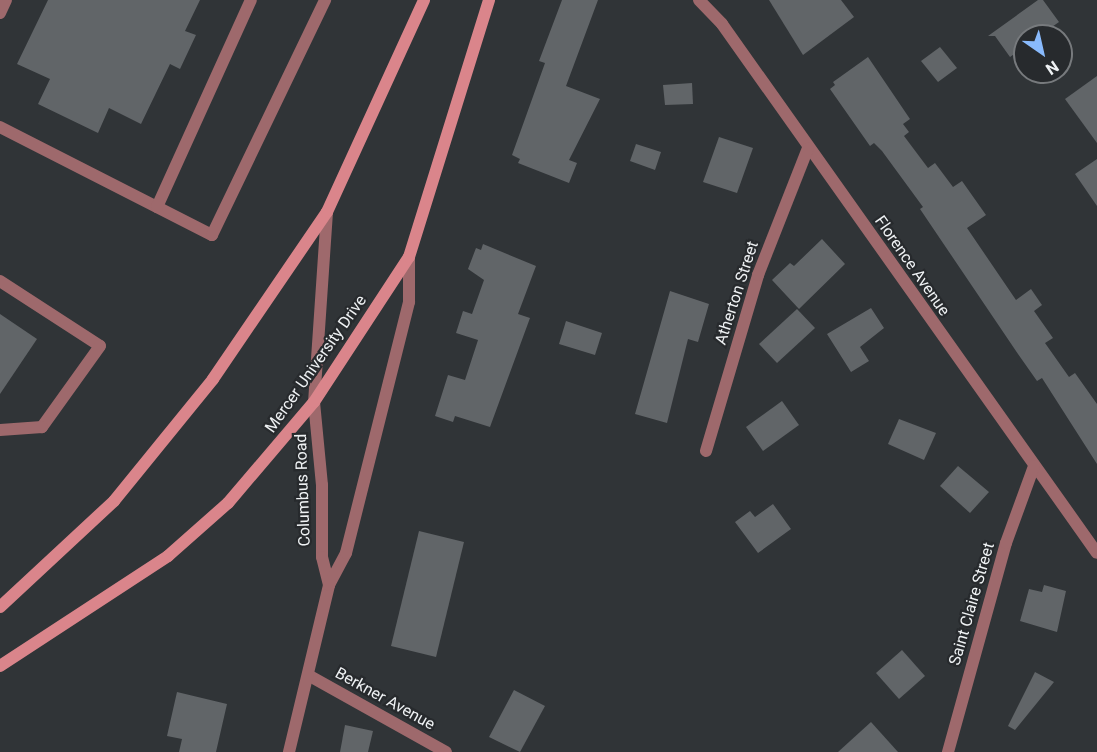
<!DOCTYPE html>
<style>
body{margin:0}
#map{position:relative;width:1097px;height:752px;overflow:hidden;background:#303437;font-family:Roboto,sans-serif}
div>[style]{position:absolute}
.building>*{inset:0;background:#616568}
.service>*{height:12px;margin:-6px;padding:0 6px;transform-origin:6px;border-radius:6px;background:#9e696c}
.minor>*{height:12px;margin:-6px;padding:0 6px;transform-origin:6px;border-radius:6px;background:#9e696c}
.tertiary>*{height:12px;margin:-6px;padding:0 6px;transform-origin:6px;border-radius:6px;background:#9e696c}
.secondary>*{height:12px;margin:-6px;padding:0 6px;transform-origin:6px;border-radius:6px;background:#da858b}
span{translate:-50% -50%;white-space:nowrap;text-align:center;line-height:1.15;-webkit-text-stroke:4.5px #272a2d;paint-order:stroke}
.street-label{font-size:16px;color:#eff2f4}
.north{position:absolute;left:1013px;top:24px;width:60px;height:60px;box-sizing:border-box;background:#272a2d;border:2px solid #777a7d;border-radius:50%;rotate:146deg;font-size:16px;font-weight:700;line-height:24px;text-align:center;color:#eff2f4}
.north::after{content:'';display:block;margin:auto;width:21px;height:27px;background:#89bafc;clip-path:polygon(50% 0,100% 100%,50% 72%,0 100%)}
</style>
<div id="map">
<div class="building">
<i style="clip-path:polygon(48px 0,200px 0,185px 31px,196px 35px,180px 69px,170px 64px,141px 124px,109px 108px,98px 133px,38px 104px,50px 79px,17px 64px)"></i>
<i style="clip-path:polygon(562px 0,598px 0,566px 86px,600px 99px,569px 160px,577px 163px,569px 183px,518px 163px,520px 159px,512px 155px,545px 63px,539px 61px)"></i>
<i style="clip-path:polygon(769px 0,841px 0,854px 17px,803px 55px)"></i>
<i style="clip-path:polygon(1038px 0,1043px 0,1059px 22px,1039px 36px,1025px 36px,1025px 46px,1010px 57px,995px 36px,988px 36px)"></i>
<i style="clip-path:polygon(940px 47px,957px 68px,938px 82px,921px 61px)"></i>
<i style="clip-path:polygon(868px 57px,910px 119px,903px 124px,909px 132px,904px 136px,928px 168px,935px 163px,953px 187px,962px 181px,986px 215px,967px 228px,1016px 300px,1031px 289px,1042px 305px,1034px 311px,1053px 338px,1045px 343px,1069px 377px,1075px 373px,1097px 404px,1097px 464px,1042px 378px,1037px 381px,1018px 354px,920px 209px,923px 207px,882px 151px,874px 143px,870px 146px,830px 89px,835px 85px,833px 82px)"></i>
<i style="clip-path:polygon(1097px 76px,1097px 143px,1065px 99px)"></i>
<i style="clip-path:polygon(692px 83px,693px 104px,665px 105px,663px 85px)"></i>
<i style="clip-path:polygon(719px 137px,753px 148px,737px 193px,703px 182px)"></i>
<i style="clip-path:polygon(636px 144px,661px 152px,655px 170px,630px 161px)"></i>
<i style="clip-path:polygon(1097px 159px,1097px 206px,1075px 174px)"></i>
<i style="clip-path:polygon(822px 239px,845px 264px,799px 309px,772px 280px,790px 263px,794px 266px)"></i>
<i style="clip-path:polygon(483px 244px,536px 266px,518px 314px,530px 318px,490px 427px,455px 416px,453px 422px,435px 416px,448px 375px,465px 380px,478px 340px,456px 333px,463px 311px,472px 314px,484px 280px,468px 269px,476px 248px,481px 250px)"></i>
<i style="clip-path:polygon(670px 291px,709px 304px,698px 342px,688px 339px,667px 423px,635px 414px)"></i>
<i style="clip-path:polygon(871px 308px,884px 328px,860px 347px,869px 361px,851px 372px,827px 334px)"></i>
<i style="clip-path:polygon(797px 309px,815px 328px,777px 363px,759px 344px)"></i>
<i style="clip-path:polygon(0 314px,37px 339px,0 394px)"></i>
<i style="clip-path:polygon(566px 321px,602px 333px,595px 355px,559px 344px)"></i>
<i style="clip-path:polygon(782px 401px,799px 425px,763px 451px,746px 427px)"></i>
<i style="clip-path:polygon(899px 419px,936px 433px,924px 460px,888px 444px)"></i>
<i style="clip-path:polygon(958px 466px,989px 492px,970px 513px,940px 486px)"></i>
<i style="clip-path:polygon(773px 504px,791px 529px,758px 553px,735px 522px,750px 511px,755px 517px)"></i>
<i style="clip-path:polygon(419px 531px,464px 542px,436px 657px,391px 646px)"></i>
<i style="clip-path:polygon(1044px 585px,1066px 591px,1057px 632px,1020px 621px,1029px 589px,1042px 592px)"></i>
<i style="clip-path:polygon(902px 650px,925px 676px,899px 699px,876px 673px)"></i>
<i style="clip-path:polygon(1035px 672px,1054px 682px,1015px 730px,1008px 726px)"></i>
<i style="clip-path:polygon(514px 690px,545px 706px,520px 752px,489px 737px)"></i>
<i style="clip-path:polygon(177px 692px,227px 704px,216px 752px,179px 752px,182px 739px,167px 736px)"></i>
<i style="clip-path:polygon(871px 722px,898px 752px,838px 752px)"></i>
<i style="clip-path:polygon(345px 725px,373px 731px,368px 752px,340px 752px)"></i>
</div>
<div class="service">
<i style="left:0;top:13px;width:14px;rotate:-65deg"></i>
<i style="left:0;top:127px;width:238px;rotate:27deg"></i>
<i style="left:212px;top:235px;width:261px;rotate:-64.3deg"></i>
<i style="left:157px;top:207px;width:227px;rotate:-65.6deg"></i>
<i style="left:0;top:281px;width:119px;rotate:33deg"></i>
<i style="left:100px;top:346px;width:100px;rotate:125.6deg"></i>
<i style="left:42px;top:427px;width:42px;rotate:175.9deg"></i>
</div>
<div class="minor">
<i style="left:699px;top:0;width:33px;rotate:46deg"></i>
<i style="left:722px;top:24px;width:648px;rotate:54.67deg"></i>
<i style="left:706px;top:451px;width:184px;rotate:-73.5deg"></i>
<i style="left:758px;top:275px;width:136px;rotate:-68.5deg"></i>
<i style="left:308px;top:675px;width:158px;rotate:29.2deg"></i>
<i style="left:948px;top:752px;width:217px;rotate:-74.5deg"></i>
<i style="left:1006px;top:543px;width:82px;rotate:-70deg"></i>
</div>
<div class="tertiary">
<i style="left:327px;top:212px;width:190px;rotate:93.9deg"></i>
<i style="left:314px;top:402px;width:83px;rotate:84.5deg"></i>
<i style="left:322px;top:485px;width:72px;rotate:90deg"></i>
<i style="left:322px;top:557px;width:29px;rotate:76deg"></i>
<i style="left:289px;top:752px;width:172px;rotate:-76.5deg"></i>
<i style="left:329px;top:585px;width:36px;rotate:-62deg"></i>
<i style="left:346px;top:553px;width:259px;rotate:-75.9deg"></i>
<i style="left:409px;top:302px;width:45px;rotate:-90deg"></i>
</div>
<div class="secondary">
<i style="left:0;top:607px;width:156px;rotate:-42.9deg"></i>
<i style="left:114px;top:501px;width:157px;rotate:-50.9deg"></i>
<i style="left:213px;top:379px;width:202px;rotate:-55.7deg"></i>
<i style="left:327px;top:212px;width:233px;rotate:-65.4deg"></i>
<i style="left:0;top:666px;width:201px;rotate:-33.2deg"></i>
<i style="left:168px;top:556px;width:80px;rotate:-41.5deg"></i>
<i style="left:228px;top:503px;width:133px;rotate:-49.6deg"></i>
<i style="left:314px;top:402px;width:173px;rotate:-56.8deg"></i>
<i style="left:409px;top:257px;width:269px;rotate:-72.7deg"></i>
</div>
<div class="street-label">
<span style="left:912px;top:266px;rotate:55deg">Florence Avenue</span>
<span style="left:737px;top:293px;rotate:-72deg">Atherton Street</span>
<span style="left:316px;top:364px;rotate:-55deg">Mercer University Drive</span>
<span style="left:303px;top:490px;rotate:-92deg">Columbus Road</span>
<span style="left:972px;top:604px;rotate:-74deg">Saint Claire Street</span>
<span style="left:385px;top:699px;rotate:29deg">Berkner Avenue</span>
</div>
<div class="north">N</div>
</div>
